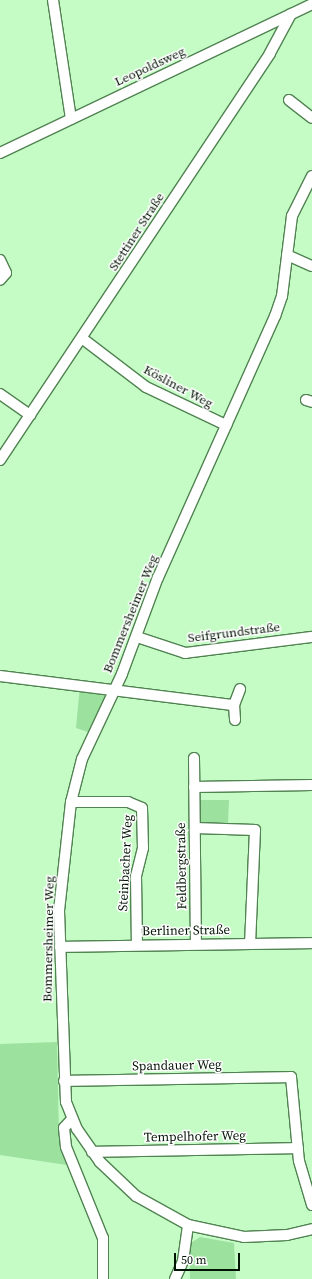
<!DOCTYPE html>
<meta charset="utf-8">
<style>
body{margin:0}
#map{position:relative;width:312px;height:1279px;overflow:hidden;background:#c5fcc5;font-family:"Source Serif 4",serif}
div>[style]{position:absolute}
.green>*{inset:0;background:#9de19f}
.roads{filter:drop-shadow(1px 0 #518352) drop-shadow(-1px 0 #518352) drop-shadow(0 1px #518352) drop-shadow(0 -1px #518352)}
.minor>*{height:10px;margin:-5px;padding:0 5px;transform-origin:5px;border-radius:5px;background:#fff}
span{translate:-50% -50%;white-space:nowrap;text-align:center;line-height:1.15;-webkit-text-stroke:3px #fff;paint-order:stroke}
.street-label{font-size:13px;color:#011302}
.scale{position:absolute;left:174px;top:1253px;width:66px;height:18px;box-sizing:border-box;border:2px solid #011302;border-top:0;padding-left:5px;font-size:12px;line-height:14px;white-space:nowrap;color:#011302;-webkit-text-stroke:3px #fff;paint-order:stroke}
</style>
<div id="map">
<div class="green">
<i style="clip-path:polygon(80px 685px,114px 688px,94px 734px,76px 728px)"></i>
<i style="clip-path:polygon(198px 800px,229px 800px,228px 825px,205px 826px,198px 819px)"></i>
<i style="clip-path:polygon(57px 1042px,59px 1137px,67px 1165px,0 1155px,0 1044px)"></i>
<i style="clip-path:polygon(200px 1237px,234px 1243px,236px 1279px,190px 1279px,189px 1244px)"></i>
</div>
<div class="roads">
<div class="minor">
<i style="left:53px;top:0;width:120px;rotate:81.4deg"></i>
<i style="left:289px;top:100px;width:29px;rotate:38deg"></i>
<i style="left:0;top:153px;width:346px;rotate:-25.5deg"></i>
<i style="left:312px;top:176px;width:45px;rotate:116.6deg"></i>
<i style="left:292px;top:216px;width:81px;rotate:97.1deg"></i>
<i style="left:282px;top:296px;width:21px;rotate:109deg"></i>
<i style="left:275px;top:316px;width:286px;rotate:114.1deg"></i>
<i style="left:158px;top:577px;width:103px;rotate:110.4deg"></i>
<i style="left:122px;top:674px;width:94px;rotate:115.2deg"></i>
<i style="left:82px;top:759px;width:44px;rotate:104.3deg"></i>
<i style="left:71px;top:802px;width:110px;rotate:96.3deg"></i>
<i style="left:59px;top:911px;width:191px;rotate:87.9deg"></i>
<i style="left:66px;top:1102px;width:29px;rotate:68deg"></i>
<i style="left:77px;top:1129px;width:40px;rotate:55.1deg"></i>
<i style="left:100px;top:1162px;width:50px;rotate:43.4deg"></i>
<i style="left:136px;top:1196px;width:60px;rotate:29.1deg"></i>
<i style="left:188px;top:1225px;width:57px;rotate:12.1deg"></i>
<i style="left:244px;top:1237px;width:43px;rotate:-2.7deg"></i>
<i style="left:287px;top:1235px;width:26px;rotate:-13deg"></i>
<i style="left:287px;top:255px;width:27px;rotate:24deg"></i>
<i style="left:0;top:260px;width:14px;rotate:65deg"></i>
<i style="left:6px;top:273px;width:9px;rotate:131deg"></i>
<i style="left:83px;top:339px;width:79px;rotate:37.3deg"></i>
<i style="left:146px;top:387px;width:89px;rotate:25.4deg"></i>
<i style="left:0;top:394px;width:37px;rotate:35deg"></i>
<i style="left:306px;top:400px;width:6px;rotate:18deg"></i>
<i style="left:0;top:460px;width:488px;rotate:-56.4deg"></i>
<i style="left:270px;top:53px;width:44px;rotate:-61.7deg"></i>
<i style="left:137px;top:637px;width:51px;rotate:18.4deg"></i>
<i style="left:185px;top:653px;width:128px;rotate:-7.2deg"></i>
<i style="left:0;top:676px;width:236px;rotate:7.1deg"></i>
<i style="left:234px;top:705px;width:17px;rotate:-69deg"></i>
<i style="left:234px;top:705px;width:15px;rotate:86deg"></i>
<i style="left:194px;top:758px;width:186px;rotate:89.4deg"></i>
<i style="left:194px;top:787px;width:118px;rotate:-1deg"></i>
<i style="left:71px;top:802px;width:57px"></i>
<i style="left:128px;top:802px;width:15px;rotate:23deg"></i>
<i style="left:142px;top:808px;width:40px;rotate:88.6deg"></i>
<i style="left:143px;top:848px;width:29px;rotate:104deg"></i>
<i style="left:136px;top:876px;width:69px;rotate:89.2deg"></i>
<i style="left:195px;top:828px;width:60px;rotate:1.9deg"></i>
<i style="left:255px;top:830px;width:113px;rotate:92.5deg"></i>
<i style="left:60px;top:947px;width:252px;rotate:-0.9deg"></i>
<i style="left:64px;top:1081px;width:227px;rotate:-1deg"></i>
<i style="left:291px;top:1077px;width:84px;rotate:84.6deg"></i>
<i style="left:299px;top:1161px;width:46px;rotate:73.5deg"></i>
<i style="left:72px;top:1119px;width:12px;rotate:132deg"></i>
<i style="left:64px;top:1128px;width:19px;rotate:84deg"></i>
<i style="left:66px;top:1147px;width:98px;rotate:67.9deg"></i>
<i style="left:103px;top:1238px;width:41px;rotate:90deg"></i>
<i style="left:92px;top:1152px;width:206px;rotate:-1.1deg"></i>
<i style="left:175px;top:1279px;width:20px;rotate:-66deg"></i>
<i style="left:183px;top:1261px;width:36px;rotate:-82deg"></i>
</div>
</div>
<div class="street-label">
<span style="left:150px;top:67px;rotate:-25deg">Leopoldsweg</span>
<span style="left:137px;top:232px;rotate:-57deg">Stettiner Straße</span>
<span style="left:178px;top:387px;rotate:28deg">Kösliner Weg</span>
<span style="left:131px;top:614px;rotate:-68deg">Bommersheimer Weg</span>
<span style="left:234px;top:633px;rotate:-7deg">Seifgrundstraße</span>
<span style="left:126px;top:863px;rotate:-87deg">Steinbacher Weg</span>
<span style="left:182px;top:866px;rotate:-91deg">Feldbergstraße</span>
<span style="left:186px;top:931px;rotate:-1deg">Berliner Straße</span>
<span style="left:49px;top:939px;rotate:-89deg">Bommersheimer Weg</span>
<span style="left:177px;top:1066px;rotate:-1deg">Spandauer Weg</span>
<span style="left:195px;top:1137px;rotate:-1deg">Tempelhofer Weg</span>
</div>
<div class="scale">50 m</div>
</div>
